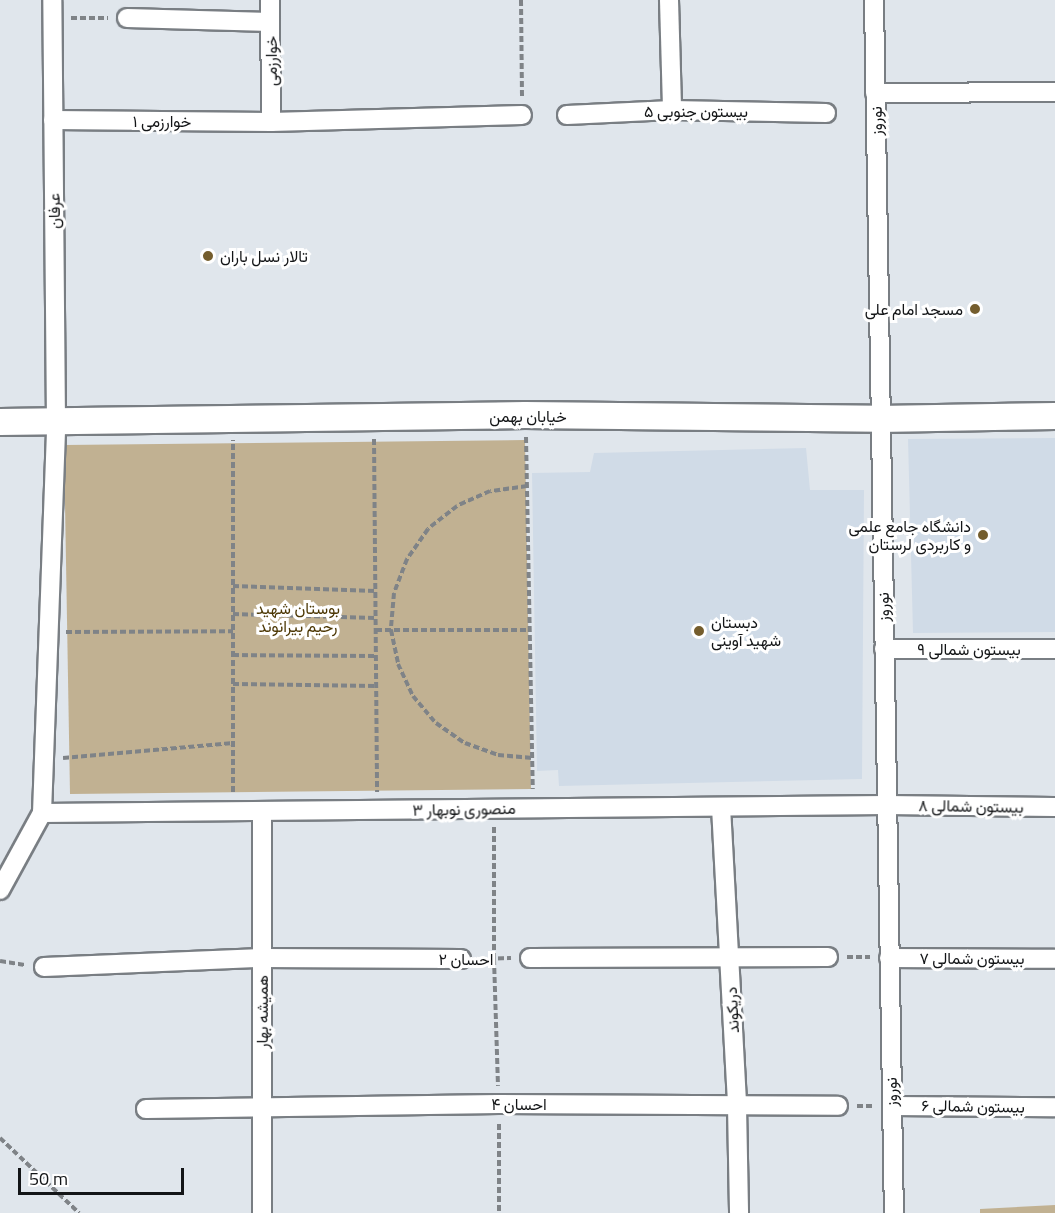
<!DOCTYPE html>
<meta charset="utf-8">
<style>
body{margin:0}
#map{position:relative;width:1055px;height:1213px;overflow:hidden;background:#e0e6ec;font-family:"Titillium Web",Vazirmatn,sans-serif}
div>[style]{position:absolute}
.built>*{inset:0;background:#d0dbe7}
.green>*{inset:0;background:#c1b192}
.path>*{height:4px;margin-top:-2px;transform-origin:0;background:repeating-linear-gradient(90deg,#7f8387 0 6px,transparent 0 9px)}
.roads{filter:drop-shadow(2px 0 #797e83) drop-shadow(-2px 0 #797e83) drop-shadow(0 2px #797e83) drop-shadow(0 -2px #797e83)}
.street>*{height:18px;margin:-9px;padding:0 9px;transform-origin:9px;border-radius:9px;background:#fff}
.secondary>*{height:26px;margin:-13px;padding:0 13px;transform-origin:13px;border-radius:13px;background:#fff}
.dots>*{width:16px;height:16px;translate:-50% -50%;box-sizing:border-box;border:3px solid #fff;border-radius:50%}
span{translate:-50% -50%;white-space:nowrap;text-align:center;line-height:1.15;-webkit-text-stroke:6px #fff;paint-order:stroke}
.street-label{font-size:16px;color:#131517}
.poi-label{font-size:16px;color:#131517}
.left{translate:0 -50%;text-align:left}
.right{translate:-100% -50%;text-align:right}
.park-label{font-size:16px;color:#4c3704}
.scale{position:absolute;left:18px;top:1168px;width:166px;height:27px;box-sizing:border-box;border:3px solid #131517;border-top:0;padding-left:8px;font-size:18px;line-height:21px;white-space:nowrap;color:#131517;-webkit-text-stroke:4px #fff;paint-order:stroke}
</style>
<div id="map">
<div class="built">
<i style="clip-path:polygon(1055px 438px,1055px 632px,913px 633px,908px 439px)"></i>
<i style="clip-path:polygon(806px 448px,810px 490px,864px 490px,862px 779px,559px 786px,558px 770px,537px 771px,532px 473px,590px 472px,594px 453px)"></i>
</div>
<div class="green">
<i style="clip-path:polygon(525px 440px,531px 789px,70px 794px,64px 445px)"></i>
<i style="clip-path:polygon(1055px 1205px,1055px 1213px,980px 1213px,980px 1209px)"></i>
</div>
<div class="path">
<i style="left:521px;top:0;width:96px;rotate:89.4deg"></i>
<i style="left:71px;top:18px;width:37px"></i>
<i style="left:526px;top:437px;width:352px;rotate:88.9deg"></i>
<i style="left:374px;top:439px;width:353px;rotate:89.5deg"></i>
<i style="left:527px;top:486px;width:37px;rotate:172deg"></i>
<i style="left:490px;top:491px;width:36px;rotate:156deg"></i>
<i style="left:457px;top:506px;width:37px;rotate:142deg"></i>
<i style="left:428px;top:529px;width:37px;rotate:125deg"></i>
<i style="left:407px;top:559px;width:36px;rotate:111deg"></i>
<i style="left:394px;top:593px;width:37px;rotate:95deg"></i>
<i style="left:391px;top:630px;width:35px;rotate:78deg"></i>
<i style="left:398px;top:664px;width:35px;rotate:65deg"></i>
<i style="left:413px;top:696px;width:35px;rotate:50deg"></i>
<i style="left:436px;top:723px;width:35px;rotate:35deg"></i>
<i style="left:465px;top:743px;width:35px;rotate:20deg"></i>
<i style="left:498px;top:755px;width:35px;rotate:5deg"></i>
<i style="left:233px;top:586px;width:142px;rotate:2deg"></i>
<i style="left:233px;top:614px;width:142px;rotate:1.6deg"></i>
<i style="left:376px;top:630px;width:154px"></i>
<i style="left:66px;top:632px;width:167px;rotate:-0.3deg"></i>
<i style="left:233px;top:655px;width:143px;rotate:0.4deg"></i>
<i style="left:233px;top:684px;width:143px;rotate:0.8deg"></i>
<i style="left:63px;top:758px;width:171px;rotate:-5deg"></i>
<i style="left:233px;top:792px;width:352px;rotate:-90deg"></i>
<i style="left:494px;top:827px;width:132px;rotate:90deg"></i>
<i style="left:494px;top:959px;width:127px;rotate:88.2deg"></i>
<i style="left:847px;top:957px;width:23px"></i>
<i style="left:480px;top:959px;width:31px;rotate:-2deg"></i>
<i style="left:0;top:961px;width:25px;rotate:9deg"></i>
<i style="left:857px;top:1106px;width:17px"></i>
<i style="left:499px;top:1124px;width:89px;rotate:90deg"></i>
<i style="left:0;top:1138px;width:109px;rotate:43.5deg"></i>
</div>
<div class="roads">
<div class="street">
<i style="left:270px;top:0;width:122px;rotate:89.5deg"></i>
<i style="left:669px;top:0;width:110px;rotate:88.4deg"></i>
<i style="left:874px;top:0;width:1213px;rotate:89.06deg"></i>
<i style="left:127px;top:18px;width:143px;rotate:1.6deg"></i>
<i style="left:875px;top:93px;width:180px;rotate:-0.3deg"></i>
<i style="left:567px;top:115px;width:105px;rotate:-2.7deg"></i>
<i style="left:672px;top:110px;width:154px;rotate:1.1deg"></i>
<i style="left:53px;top:120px;width:218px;rotate:0.5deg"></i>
<i style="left:271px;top:122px;width:251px;rotate:-1.6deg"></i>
<i style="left:884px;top:649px;width:171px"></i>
<i style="left:721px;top:807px;width:299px;rotate:86.9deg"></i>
<i style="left:737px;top:1106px;width:107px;rotate:88.9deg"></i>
<i style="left:42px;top:813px;width:844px;rotate:-0.54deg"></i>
<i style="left:886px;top:805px;width:169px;rotate:0.7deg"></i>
<i style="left:0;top:890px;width:88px;rotate:-61.4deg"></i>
<i style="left:42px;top:813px;width:391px;rotate:-87.9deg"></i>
<i style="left:56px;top:422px;width:422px;rotate:-90.5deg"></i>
<i style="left:530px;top:958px;width:298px;rotate:-0.2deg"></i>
<i style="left:889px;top:958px;width:166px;rotate:0.3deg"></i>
<i style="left:44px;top:967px;width:218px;rotate:-2.4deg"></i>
<i style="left:262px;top:958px;width:199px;rotate:0.3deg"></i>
<i style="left:892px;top:1106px;width:163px;rotate:0.4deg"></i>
<i style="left:146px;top:1109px;width:353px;rotate:-0.8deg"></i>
<i style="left:499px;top:1104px;width:339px;rotate:0.3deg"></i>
<i style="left:262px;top:1213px;width:402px;rotate:-90deg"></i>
</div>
<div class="secondary">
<i style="left:0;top:422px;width:525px;rotate:-0.76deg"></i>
<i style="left:525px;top:415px;width:354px;rotate:0.6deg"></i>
<i style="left:879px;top:419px;width:176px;rotate:-1deg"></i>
</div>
</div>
<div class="dots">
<i style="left:208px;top:256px;background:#745d2d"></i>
<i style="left:975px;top:309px;background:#745d2d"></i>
<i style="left:983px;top:535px;background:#745d2d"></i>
<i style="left:699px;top:631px;background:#745d2d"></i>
</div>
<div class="street-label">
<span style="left:271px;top:61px;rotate:-90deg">خوارزمی</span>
<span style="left:696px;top:111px">بیستون جنوبی ۵</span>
<span style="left:162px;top:121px">خوارزمی ۱</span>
<span style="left:876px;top:121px;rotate:-91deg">نوروز</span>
<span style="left:54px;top:211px;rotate:-91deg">عرفان</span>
<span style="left:528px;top:416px">خیابان بهمن</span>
<span style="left:883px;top:607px;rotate:-91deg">نوروز</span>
<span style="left:969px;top:649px">بیستون شمالی ۹</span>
<span style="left:971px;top:806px;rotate:1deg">بیستون شمالی ۸</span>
<span style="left:464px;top:809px;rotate:-1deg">منصوری نوبهار ۳</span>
<span style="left:972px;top:958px">بیستون شمالی ۷</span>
<span style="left:466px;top:959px">احسان ۲</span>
<span style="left:732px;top:1010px;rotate:-93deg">دریکوند</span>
<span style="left:262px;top:1012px;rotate:-90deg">همیشه بهار</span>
<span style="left:891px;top:1092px;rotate:-91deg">نوروز</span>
<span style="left:519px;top:1104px">احسان ۴</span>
<span style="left:973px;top:1106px;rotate:1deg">بیستون شمالی ۶</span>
</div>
<div class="poi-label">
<span class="left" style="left:220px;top:256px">تالار نسل باران</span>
<span class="right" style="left:963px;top:309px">مسجد امام علی</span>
<span class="right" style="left:971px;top:535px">دانشگاه جامع علمی<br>و کاربردی لرستان</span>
<span class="left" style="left:711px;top:631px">دبستان<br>شهید آوینی</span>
</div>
<div class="park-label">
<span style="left:298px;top:617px">بوستان شهید<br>رحیم بیرانوند</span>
</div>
<div class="scale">50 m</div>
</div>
